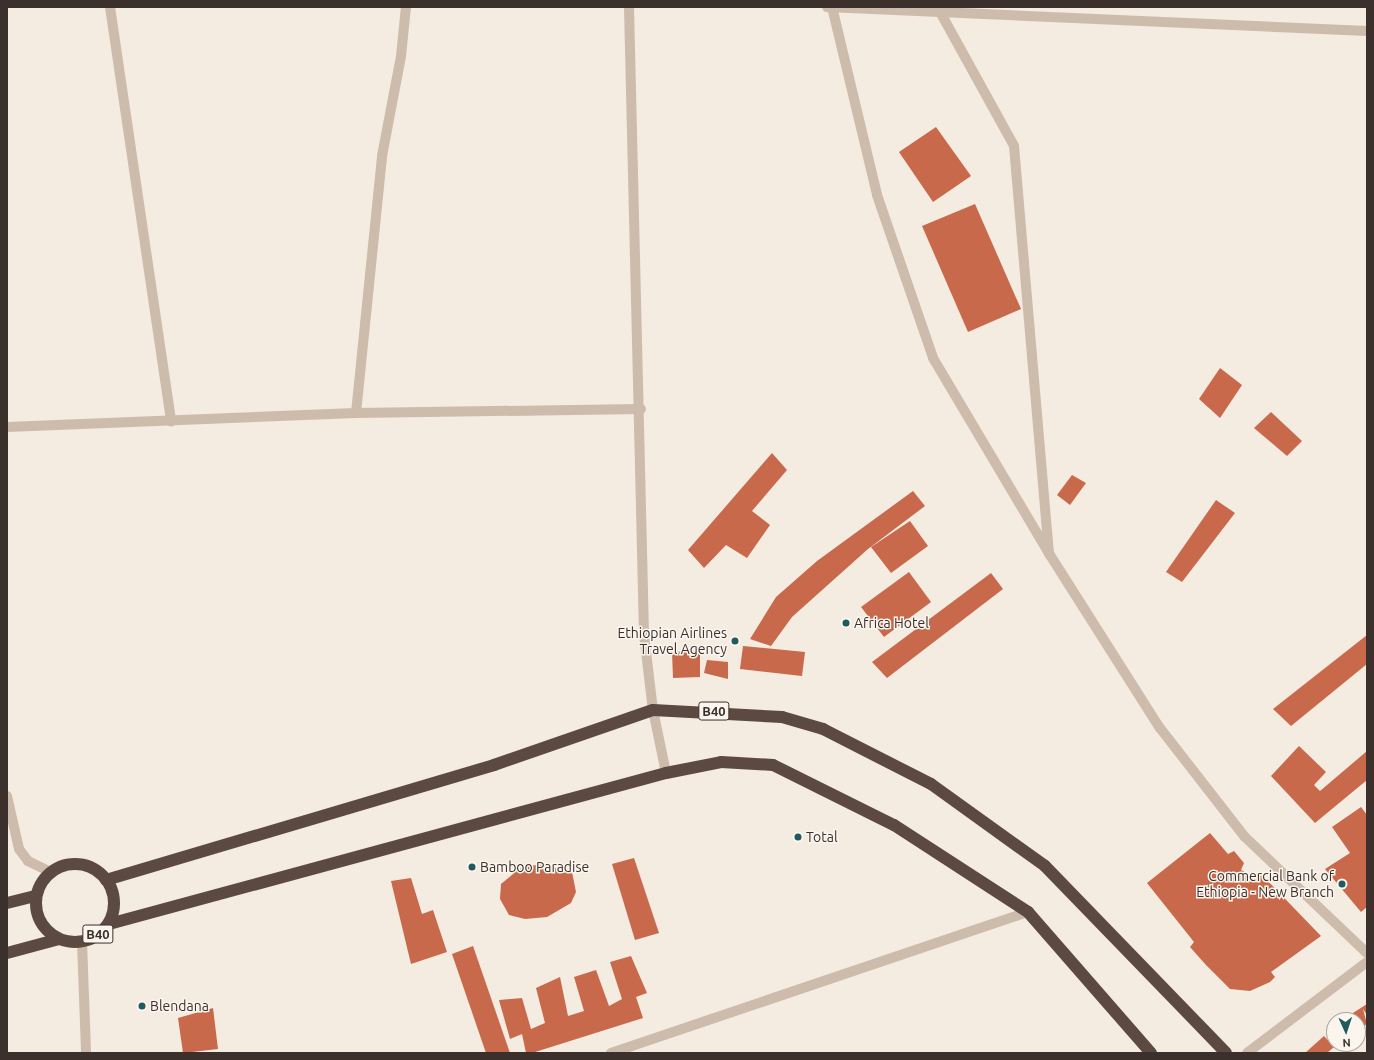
<!DOCTYPE html>
<style>
body{margin:0}
#map{position:relative;width:1374px;height:1060px;overflow:hidden;background:#f4ebe1;font-family:Ubuntu,sans-serif}
div>[style]{position:absolute}
.building>*{inset:0;background:#c8694b}
.minor>*{height:10px;margin:-5px;padding:0 5px;transform-origin:5px;border-radius:5px;background:#cdbbac}
.highway>*{height:12px;margin:-6px;padding:0 6px;transform-origin:6px;border-radius:6px;background:#5c4a42}
.highway>.ring{margin:-6px;padding:0;box-sizing:content-box;background:none;border:12px solid #5c4a42;border-radius:50%}
.dots>*{width:11px;height:11px;translate:-50% -50%;box-sizing:border-box;border:2px solid #fbf5ee;border-radius:50%}
span{translate:-50% -50%;white-space:nowrap;text-align:center;line-height:1.15;-webkit-text-stroke:3px #fbf5ee;paint-order:stroke}
.shield-label span{padding:1px 3px;background:#fbf5ee;border:1px solid;border-radius:3px;-webkit-text-stroke-width:0}
.shield-label{font-size:13px;color:#3b302b;font-weight:700}
.poi-label{font-size:14px;color:#3b302b}
.left{translate:0 -50%;text-align:left}
.right{translate:-100% -50%;text-align:right}
.frame{position:absolute;inset:0;border:8px solid #3b302b;pointer-events:none}
.north{position:absolute;left:1326px;top:1012px;width:40px;height:40px;box-sizing:border-box;background:#fbf5ee;border:1px solid #aea6a0;border-radius:50%;rotate:177deg;font-size:11px;font-weight:700;line-height:16px;text-align:center;color:#3b302b}
.north::after{content:'';display:block;margin:auto;width:14px;height:18px;background:#1f5a5e;clip-path:polygon(50% 0,100% 100%,50% 72%,0 100%)}
</style>
<div id="map">
<div class="building">
<i style="clip-path:polygon(936px 127px,971px 176px,933px 202px,899px 152px)"></i>
<i style="clip-path:polygon(975px 204px,1021px 309px,968px 332px,922px 226px)"></i>
<i style="clip-path:polygon(1220px 368px,1242px 385px,1220px 418px,1199px 399px)"></i>
<i style="clip-path:polygon(1271px 412px,1302px 441px,1287px 456px,1254px 428px)"></i>
<i style="clip-path:polygon(772px 453px,787px 470px,752px 511px,770px 525px,747px 558px,726px 545px,704px 568px,688px 550px)"></i>
<i style="clip-path:polygon(1072px 475px,1086px 483px,1070px 505px,1057px 495px)"></i>
<i style="clip-path:polygon(913px 491px,925px 506px,868px 549px,792px 617px,771px 646px,750px 639px,776px 597px,817px 561px)"></i>
<i style="clip-path:polygon(1216px 500px,1235px 513px,1182px 582px,1166px 572px)"></i>
<i style="clip-path:polygon(910px 521px,928px 546px,891px 573px,871px 547px)"></i>
<i style="clip-path:polygon(909px 572px,931px 602px,884px 637px,861px 607px)"></i>
<i style="clip-path:polygon(991px 573px,1003px 589px,887px 678px,872px 662px)"></i>
<i style="clip-path:polygon(1367px 635px,1367px 664px,1291px 726px,1273px 709px)"></i>
<i style="clip-path:polygon(743px 646px,805px 652px,802px 676px,740px 669px)"></i>
<i style="clip-path:polygon(700px 651px,700px 677px,673px 678px,672px 652px)"></i>
<i style="clip-path:polygon(707px 660px,728px 662px,728px 679px,704px 673px)"></i>
<i style="clip-path:polygon(1299px 746px,1326px 772px,1314px 785px,1320px 791px,1367px 751px,1367px 780px,1315px 823px,1271px 776px)"></i>
<i style="clip-path:polygon(1361px 807px,1367px 815px,1367px 907px,1361px 912px,1325px 869px,1350px 853px,1332px 827px)"></i>
<i style="clip-path:polygon(1210px 833px,1228px 854px,1234px 851px,1244px 863px,1241px 870px,1252px 876px,1259px 872px,1321px 936px,1271px 972px,1275px 977px,1270px 982px,1250px 991px,1230px 989px,1206px 965px,1190px 947px,1194px 942px,1147px 883px)"></i>
<i style="clip-path:polygon(634px 858px,659px 933px,635px 940px,612px 864px)"></i>
<i style="clip-path:polygon(540px 864px,572px 872px,576px 892px,571px 903px,547px 917px,525px 919px,509px 915px,500px 899px,501px 884px,519px 869px)"></i>
<i style="clip-path:polygon(411px 878px,422px 914px,433px 910px,447px 952px,411px 964px,391px 881px)"></i>
<i style="clip-path:polygon(473px 946px,510px 1053px,486px 1053px,452px 954px)"></i>
<i style="clip-path:polygon(631px 956px,647px 993px,636px 997px,643px 1018px,532px 1053px,526px 1053px,522px 1034px,510px 1039px,499px 1000px,522px 998px,531px 1029px,545px 1023px,536px 988px,560px 977px,568px 1016px,584px 1011px,574px 977px,596px 970px,609px 1006px,622px 999px,610px 962px)"></i>
<i style="clip-path:polygon(1367px 1004px,1367px 1015px,1363px 1009px,1367px 1024px,1358px 1030px,1358px 1020px,1342px 1020px)"></i>
<i style="clip-path:polygon(213px 1008px,218px 1049px,183px 1053px,178px 1018px)"></i>
<i style="clip-path:polygon(1324px 1036px,1334px 1047px,1327px 1053px,1305px 1053px)"></i>
</div>
<div class="minor">
<i style="left:110px;top:7px;width:419px;rotate:81.6deg"></i>
<i style="left:629px;top:7px;width:628px;rotate:88.63deg"></i>
<i style="left:644px;top:635px;width:76px;rotate:83.2deg"></i>
<i style="left:653px;top:710px;width:64px;rotate:78.3deg"></i>
<i style="left:827px;top:7px;width:541px;rotate:2.54deg"></i>
<i style="left:832px;top:7px;width:193px;rotate:76.5deg"></i>
<i style="left:877px;top:195px;width:172px;rotate:71deg"></i>
<i style="left:933px;top:358px;width:229px;rotate:59.3deg"></i>
<i style="left:1050px;top:555px;width:205px;rotate:57.6deg"></i>
<i style="left:1160px;top:728px;width:138px;rotate:52.1deg"></i>
<i style="left:1245px;top:837px;width:168px;rotate:43.6deg"></i>
<i style="left:939px;top:10px;width:155px;rotate:61.1deg"></i>
<i style="left:1014px;top:146px;width:409px;rotate:85.1deg"></i>
<i style="left:356px;top:413px;width:258px;rotate:-84.2deg"></i>
<i style="left:382px;top:156px;width:102px;rotate:-79.2deg"></i>
<i style="left:401px;top:56px;width:49px;rotate:-84.2deg"></i>
<i style="left:7px;top:427px;width:349px;rotate:-2.3deg"></i>
<i style="left:356px;top:413px;width:285px;rotate:-0.8deg"></i>
<i style="left:7px;top:796px;width:54px;rotate:77.2deg"></i>
<i style="left:19px;top:849px;width:15px;rotate:53deg"></i>
<i style="left:28px;top:861px;width:25px;rotate:26deg"></i>
<i style="left:82px;top:942px;width:111px;rotate:87.9deg"></i>
<i style="left:611px;top:1053px;width:440px;rotate:-18.7deg"></i>
<i style="left:1247px;top:1053px;width:151px;rotate:-37.2deg"></i>
</div>
<div class="highway">
<i class="ring" style="left:36px;top:864px;width:66px;height:66px"></i>
<i style="left:106px;top:880px;width:405px;rotate:-16.5deg"></i>
<i style="left:494px;top:765px;width:168px;rotate:-19.1deg"></i>
<i style="left:653px;top:710px;width:129px;rotate:3.1deg"></i>
<i style="left:782px;top:717px;width:43px;rotate:16.3deg"></i>
<i style="left:823px;top:729px;width:121px;rotate:27deg"></i>
<i style="left:931px;top:784px;width:140px;rotate:35.7deg"></i>
<i style="left:1045px;top:866px;width:260px;rotate:45.9deg"></i>
<i style="left:7px;top:903px;width:30px;rotate:-14deg"></i>
<i style="left:109px;top:924px;width:577px;rotate:-15.17deg"></i>
<i style="left:666px;top:773px;width:56px;rotate:-11.3deg"></i>
<i style="left:721px;top:762px;width:52px;rotate:3.3deg"></i>
<i style="left:773px;top:765px;width:135px;rotate:26.4deg"></i>
<i style="left:894px;top:825px;width:160px;rotate:33deg"></i>
<i style="left:1028px;top:912px;width:187px;rotate:48.9deg"></i>
<i style="left:7px;top:953px;width:54px;rotate:-15.1deg"></i>
</div>
<div class="dots">
<i style="left:846px;top:623px;background:#1f5a5e"></i>
<i style="left:735px;top:641px;background:#1f5a5e"></i>
<i style="left:798px;top:837px;background:#1f5a5e"></i>
<i style="left:472px;top:867px;background:#1f5a5e"></i>
<i style="left:1342px;top:884px;background:#1f5a5e"></i>
<i style="left:142px;top:1006px;background:#1f5a5e"></i>
</div>
<div class="shield-label">
<span style="left:714px;top:711px">B40</span>
<span style="left:98px;top:934px">B40</span>
</div>
<div class="poi-label">
<span class="left" style="left:854px;top:623px">Africa Hotel</span>
<span class="right" style="left:727px;top:641px">Ethiopian Airlines<br>Travel Agency</span>
<span class="left" style="left:806px;top:837px">Total</span>
<span class="left" style="left:480px;top:867px">Bamboo Paradise</span>
<span class="right" style="left:1334px;top:884px">Commercial Bank of<br>Ethiopia - New Branch</span>
<span class="left" style="left:150px;top:1006px">Blendana</span>
</div>
<div class="frame"></div>
<div class="north">N</div>
</div>
